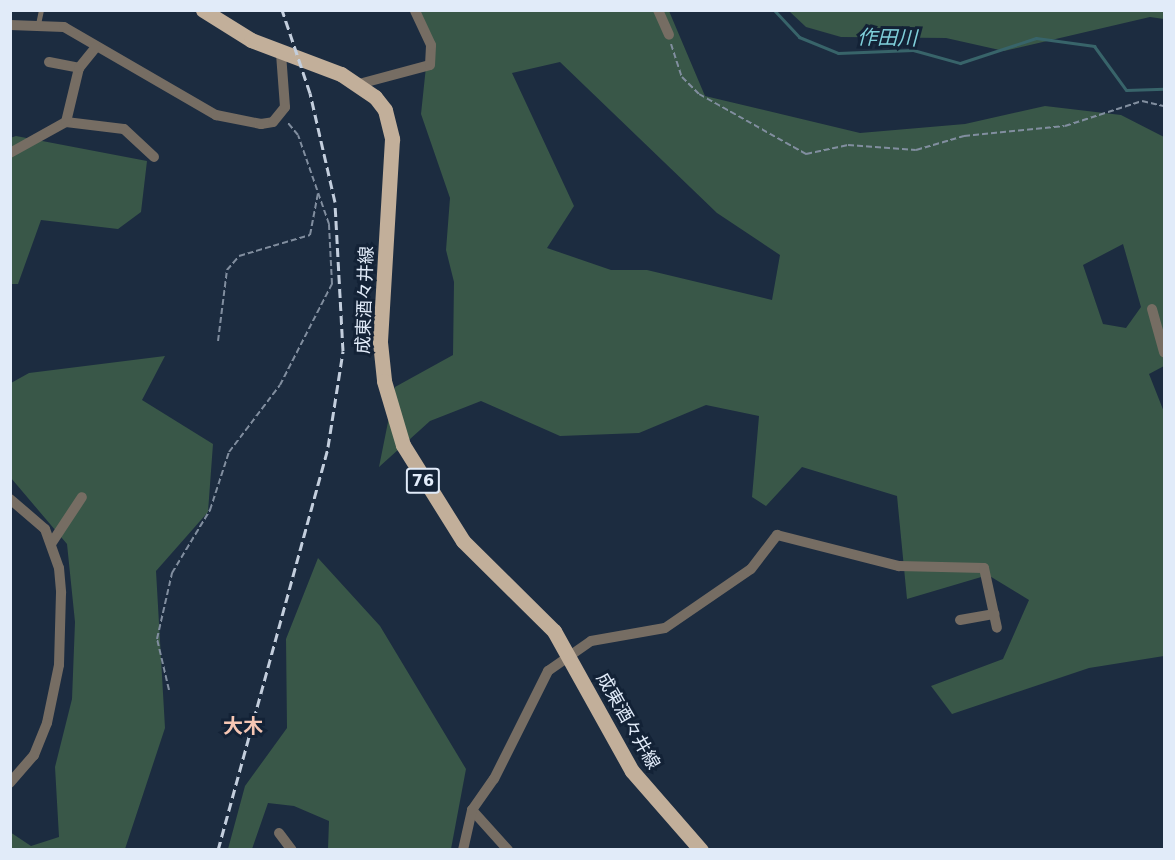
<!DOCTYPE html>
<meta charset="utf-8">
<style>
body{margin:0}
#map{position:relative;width:1175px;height:860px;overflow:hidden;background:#1c2c40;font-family:"DejaVu Sans","Noto Sans JP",sans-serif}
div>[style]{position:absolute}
.green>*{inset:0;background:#395748}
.stream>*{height:3px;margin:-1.5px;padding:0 1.5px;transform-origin:1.5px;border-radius:1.5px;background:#38646a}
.path>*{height:2px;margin-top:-1px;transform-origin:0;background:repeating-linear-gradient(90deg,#818e9f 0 6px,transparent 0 9px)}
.service>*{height:5px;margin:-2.5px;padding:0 2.5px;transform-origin:2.5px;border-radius:2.5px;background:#766d63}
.minor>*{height:10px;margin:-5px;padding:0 5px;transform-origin:5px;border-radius:5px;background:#766d63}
.primary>*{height:15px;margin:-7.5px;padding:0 7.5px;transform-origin:7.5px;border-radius:7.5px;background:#c2af9a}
.rail>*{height:3px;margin-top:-1.5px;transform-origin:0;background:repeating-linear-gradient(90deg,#c3cedd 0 9px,transparent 0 13.5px)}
span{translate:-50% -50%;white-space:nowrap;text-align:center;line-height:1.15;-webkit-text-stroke:6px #132236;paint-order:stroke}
.shield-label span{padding:2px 4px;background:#132236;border:2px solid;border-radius:4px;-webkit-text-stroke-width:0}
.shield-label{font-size:16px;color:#e1ebf9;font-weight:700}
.street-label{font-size:18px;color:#e1ebf9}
.water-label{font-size:20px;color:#7fcfda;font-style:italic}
.neighbourhood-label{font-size:20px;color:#f6c7b4;font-weight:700}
.frame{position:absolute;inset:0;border:12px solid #e1ebf9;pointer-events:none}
</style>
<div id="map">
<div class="green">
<i style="clip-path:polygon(1164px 10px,1164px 19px,1150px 17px,1004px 51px,946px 38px,841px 37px,806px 27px,789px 11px)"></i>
<i style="clip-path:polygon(evenodd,412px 11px,669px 11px,705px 96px,860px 133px,965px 124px,1045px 106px,1121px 115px,1164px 137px,1164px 366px,1149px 374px,1164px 412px,1164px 656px,1089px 668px,952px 714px,931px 686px,1003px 659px,1029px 600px,988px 575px,907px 599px,897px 496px,802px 467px,766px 506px,752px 497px,759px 416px,706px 405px,639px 433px,560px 436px,481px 401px,430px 421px,379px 467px,395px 387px,453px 355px,454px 282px,446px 250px,450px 198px,421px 114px,429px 38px,412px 11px,560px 62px,717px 213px,780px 255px,772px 300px,647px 270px,611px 270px,547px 248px,574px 206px,512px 73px,560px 62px,412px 11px,1123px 244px,1141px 307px,1126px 328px,1103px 324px,1083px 265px,1123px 244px)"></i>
<i style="clip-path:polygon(16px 136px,147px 161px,141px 212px,118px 229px,41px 220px,18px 284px,11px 284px,10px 138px)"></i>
<i style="clip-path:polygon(165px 356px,142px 400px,213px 444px,208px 512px,156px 571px,165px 728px,125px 849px,11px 849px,10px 832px,31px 846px,59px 837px,55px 767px,72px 699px,75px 622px,67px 544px,11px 478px,11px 383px,29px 373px)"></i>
<i style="clip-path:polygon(318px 558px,380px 626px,466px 769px,451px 849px,328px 849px,329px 821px,294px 806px,268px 803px,252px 849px,228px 849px,245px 786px,287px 728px,286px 639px)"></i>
</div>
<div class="stream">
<i style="left:774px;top:10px;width:37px;rotate:47deg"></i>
<i style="left:799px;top:37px;width:42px;rotate:22.3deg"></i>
<i style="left:838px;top:53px;width:75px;rotate:-2.3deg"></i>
<i style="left:913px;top:50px;width:49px;rotate:15.5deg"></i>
<i style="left:960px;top:63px;width:80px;rotate:-18.2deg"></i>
<i style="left:1036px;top:38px;width:59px;rotate:7.9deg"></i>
<i style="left:1094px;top:46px;width:54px;rotate:54deg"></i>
<i style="left:1126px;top:90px;width:38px;rotate:-2deg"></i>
</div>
<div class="path">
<i style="left:671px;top:44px;width:35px;rotate:72deg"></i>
<i style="left:682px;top:77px;width:24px;rotate:45deg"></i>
<i style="left:699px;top:94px;width:123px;rotate:29.3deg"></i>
<i style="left:806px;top:154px;width:43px;rotate:-12.1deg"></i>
<i style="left:848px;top:145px;width:68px;rotate:4.2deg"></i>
<i style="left:916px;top:150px;width:50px;rotate:-16.3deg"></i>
<i style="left:964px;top:136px;width:101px;rotate:-5.7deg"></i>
<i style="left:1065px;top:126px;width:81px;rotate:-18deg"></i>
<i style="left:1142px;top:101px;width:23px;rotate:13deg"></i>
<i style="left:218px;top:341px;width:72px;rotate:-82.8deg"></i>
<i style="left:227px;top:270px;width:18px;rotate:-49deg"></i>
<i style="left:239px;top:256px;width:74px;rotate:-16.5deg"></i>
<i style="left:310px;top:235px;width:43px;rotate:-79.2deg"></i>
<i style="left:169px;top:690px;width:52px;rotate:-103.2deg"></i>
<i style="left:157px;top:639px;width:68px;rotate:-77.2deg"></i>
<i style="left:172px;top:573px;width:74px;rotate:-58.9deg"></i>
<i style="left:210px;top:510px;width:61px;rotate:-71.9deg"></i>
<i style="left:229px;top:452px;width:84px;rotate:-52.7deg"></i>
<i style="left:280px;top:385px;width:114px;rotate:-62.8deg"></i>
<i style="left:332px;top:284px;width:60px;rotate:-92.9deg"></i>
<i style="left:329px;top:224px;width:94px;rotate:-109.2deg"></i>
<i style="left:298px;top:135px;width:17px;rotate:-130deg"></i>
</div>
<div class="service">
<i style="left:38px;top:24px;width:14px;rotate:-78deg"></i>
</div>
<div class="minor">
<i style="left:658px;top:10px;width:27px;rotate:66deg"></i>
<i style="left:10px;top:25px;width:54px;rotate:2.1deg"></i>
<i style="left:64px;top:27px;width:176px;rotate:30.1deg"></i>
<i style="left:216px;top:115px;width:46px;rotate:11.3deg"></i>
<i style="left:261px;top:124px;width:12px;rotate:-9deg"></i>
<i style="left:273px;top:122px;width:19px;rotate:-51deg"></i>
<i style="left:285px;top:107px;width:53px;rotate:-94.3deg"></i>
<i style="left:49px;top:62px;width:31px;rotate:11deg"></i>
<i style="left:359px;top:84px;width:73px;rotate:-15deg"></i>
<i style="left:430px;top:65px;width:20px;rotate:-87deg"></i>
<i style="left:431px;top:45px;width:38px;rotate:-115deg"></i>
<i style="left:66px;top:122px;width:58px;rotate:6.9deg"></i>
<i style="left:124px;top:129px;width:41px;rotate:43deg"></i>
<i style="left:10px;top:153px;width:64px;rotate:-29deg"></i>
<i style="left:66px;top:122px;width:56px;rotate:-76.5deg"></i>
<i style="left:79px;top:68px;width:27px;rotate:-51deg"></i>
<i style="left:1152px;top:309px;width:45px;rotate:74.4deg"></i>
<i style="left:10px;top:499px;width:46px;rotate:40.6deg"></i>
<i style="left:45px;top:529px;width:41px;rotate:70.3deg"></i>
<i style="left:59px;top:568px;width:25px;rotate:85deg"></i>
<i style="left:61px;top:593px;width:72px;rotate:91.6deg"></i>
<i style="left:59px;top:665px;width:59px;rotate:101.7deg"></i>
<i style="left:47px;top:723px;width:35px;rotate:112deg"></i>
<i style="left:34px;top:755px;width:37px;rotate:131deg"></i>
<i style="left:51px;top:544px;width:56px;rotate:-56.6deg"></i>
<i style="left:960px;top:620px;width:35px;rotate:-10deg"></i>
<i style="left:472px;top:810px;width:54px;rotate:48deg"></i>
<i style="left:279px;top:833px;width:21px;rotate:53deg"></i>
<i style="left:463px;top:850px;width:41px;rotate:-77.3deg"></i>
<i style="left:472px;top:810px;width:38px;rotate:-55deg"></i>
<i style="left:494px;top:779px;width:121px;rotate:-63.4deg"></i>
<i style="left:548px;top:671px;width:52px;rotate:-34.9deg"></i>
<i style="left:591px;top:641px;width:75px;rotate:-10deg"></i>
<i style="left:665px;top:628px;width:104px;rotate:-34.5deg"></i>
<i style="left:751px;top:569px;width:43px;rotate:-52.6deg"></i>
<i style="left:777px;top:535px;width:126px;rotate:14.3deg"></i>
<i style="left:899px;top:566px;width:85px;rotate:1.3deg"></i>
<i style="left:984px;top:568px;width:61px;rotate:77.8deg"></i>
</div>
<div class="primary">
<i style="left:203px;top:10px;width:57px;rotate:32deg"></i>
<i style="left:251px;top:40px;width:96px;rotate:20.7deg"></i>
<i style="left:341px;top:74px;width:41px;rotate:34.1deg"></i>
<i style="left:375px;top:97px;width:16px;rotate:52deg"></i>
<i style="left:385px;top:110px;width:30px;rotate:76deg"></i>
<i style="left:392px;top:139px;width:203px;rotate:93.4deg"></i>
<i style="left:380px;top:342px;width:39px;rotate:84deg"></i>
<i style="left:384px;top:381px;width:67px;rotate:73.5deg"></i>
<i style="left:403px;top:445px;width:113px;rotate:58deg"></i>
<i style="left:463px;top:541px;width:128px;rotate:44.7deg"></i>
<i style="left:554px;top:631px;width:160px;rotate:60.9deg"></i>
<i style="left:632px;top:771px;width:105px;rotate:48.9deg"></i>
</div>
<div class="rail">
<i style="left:218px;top:850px;width:418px;rotate:-74.7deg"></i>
<i style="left:328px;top:447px;width:97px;rotate:-81.1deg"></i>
<i style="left:343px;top:351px;width:149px;rotate:-93.1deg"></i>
<i style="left:335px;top:202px;width:112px;rotate:-102.9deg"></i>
<i style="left:310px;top:93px;width:88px;rotate:-108.6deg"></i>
</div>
<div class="shield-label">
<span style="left:423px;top:481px">76</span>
</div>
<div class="street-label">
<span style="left:365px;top:300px;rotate:-88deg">成東酒々井線</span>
<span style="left:628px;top:721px;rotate:60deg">成東酒々井線</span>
</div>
<div class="water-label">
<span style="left:887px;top:38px;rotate:1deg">作田川</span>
</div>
<div class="neighbourhood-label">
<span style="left:243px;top:726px">大木</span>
</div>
<div class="frame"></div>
</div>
